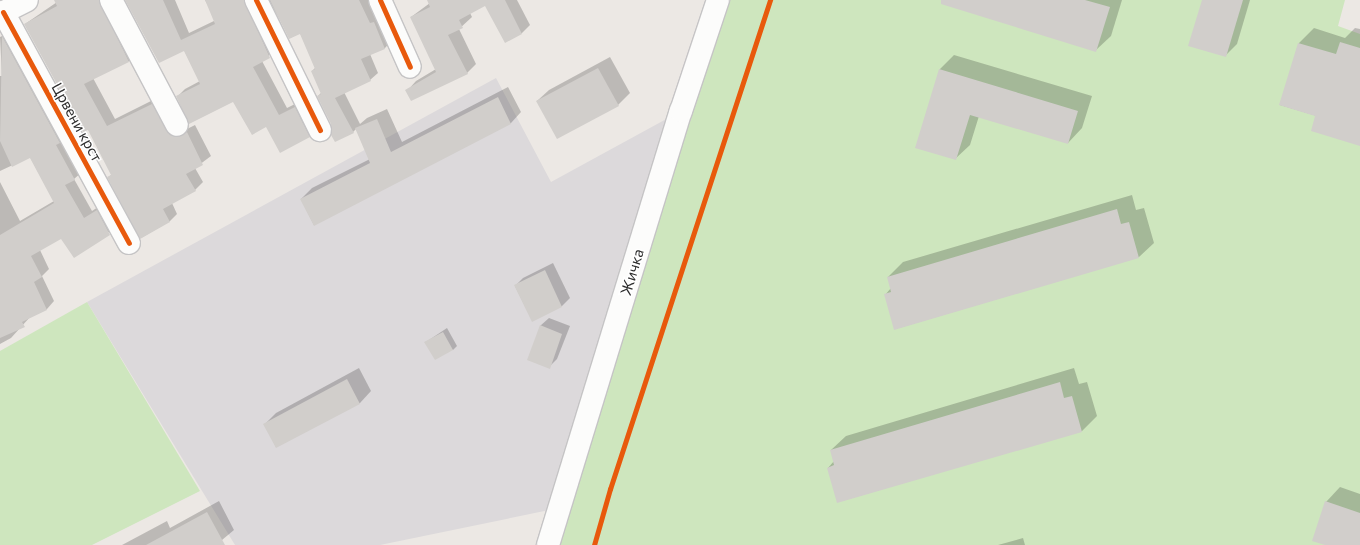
<!DOCTYPE html>
<meta charset="utf-8">
<style>
body{margin:0}
#map{position:relative;width:1360px;height:545px;overflow:hidden;background:#ece8e4;font-family:Commissioner,sans-serif}
div>[style]{position:absolute}
.industrial>*{inset:0;background:#dcd9db}
.green>*{inset:0;background:#cee6be}
.shadow>*{inset:0;background:#0003}
.building>*{inset:0;background:#d1cecb}
.roads{filter:drop-shadow(1px 0 #c5c4c5) drop-shadow(-1px 0 #c5c4c5) drop-shadow(0 1px #c5c4c5) drop-shadow(0 -1px #c5c4c5)}
.minor>*{height:22px;margin:-11px;padding:0 11px;transform-origin:11px;border-radius:11px;background:#fcfcfb}
.secondary>*{height:22px;margin:-11px;padding:0 11px;transform-origin:11px;border-radius:11px;background:#fcfcfb}
.cycleway>*{height:5px;margin:-2.5px;padding:0 2.5px;transform-origin:2.5px;border-radius:2.5px;background:#e8590c}
span{translate:-50% -50%;white-space:nowrap;text-align:center;line-height:1.15;-webkit-text-stroke:3px #fff;paint-order:stroke}
.street-label{font-size:15px;color:#2e2e2e}
</style>
<div id="map">
<div class="industrial">
<i style="clip-path:polygon(496px 78px,551px 182px,681px 111px,559px 508px,380px 545px,235px 545px,87px 302px)"></i>
</div>
<div class="green">
<i style="clip-path:polygon(718px 0,1345px 0,1338px 26px,1360px 34px,1360px 545px,548px 545px)"></i>
<i style="clip-path:polygon(87px 302px,200px 491px,92px 545px,0 545px,0 351px)"></i>
</div>
<div class="shadow">
<i style="clip-path:polygon(60px 0,108px 0,136px 53px,129px 61px,93px 78px,115px 119px,159px 97px,185px 130px,195px 125px,211px 156px,195px 168px,203px 182px,195px 190px,172px 203px,177px 214px,170px 221px,141px 238px,109px 177px,112px 174px,88px 129px,25px 24px)"></i>
<i style="clip-path:polygon(126px 0,175px 0,189px 33px,216px 20px,205px 0,255px 0,277px 49px,262px 61px,287px 108px,303px 100px,317px 129px,310px 136px,266px 125px,234px 101px,177px 97px,185px 89px,200px 81px,184px 50px)"></i>
<i style="clip-path:polygon(269px 0,370px 0,392px 40px,385px 48px,370px 54px,378px 73px,370px 80px,344px 92px,360px 124px,367px 118px,387px 109px,402px 142px,508px 87px,521px 112px,511px 123px,314px 225px,301px 199px,312px 188px,370px 159px,356px 129px,353px 132px,332px 124px,318px 96px,322px 92px,312px 71px,316px 67px,300px 33px,290px 38px)"></i>
<i style="clip-path:polygon(428px 0,478px 0,470px 13px,472px 17px,459px 29px,476px 64px,467px 73px,407px 91px,416px 81px,436px 69px,411px 17px,430px 3px)"></i>
<i style="clip-path:polygon(501px 0,517px 0,530px 25px,522px 33px,505px 41px)"></i>
<i style="clip-path:polygon(959px 0,1122px 0,1111px 36px,1096px 50px)"></i>
<i style="clip-path:polygon(1203px 0,1250px 0,1237px 44px,1225px 56px)"></i>
<i style="clip-path:polygon(1314px 28px,1345px 38px,1355px 28px,1360px 29px,1360px 145px,1317px 116px,1280px 105px,1299px 43px)"></i>
<i style="clip-path:polygon(11px 32px,82px 172px,74px 179px,92px 211px,104px 203px,117px 226px,74px 257px,61px 237px,40px 250px,49px 269px,42px 276px,54px 301px,47px 309px,31px 316px,11px 338px,0 344px,0 182px,20px 221px,54px 201px,30px 157px,0 171px,0 76px,2px 76px,0 37px)"></i>
<i style="clip-path:polygon(954px 55px,1092px 96px,1082px 128px,1068px 143px,979px 116px,970px 145px,955px 159px,939px 70px)"></i>
<i style="clip-path:polygon(610px 57px,630px 93px,618px 105px,537px 101px,549px 90px)"></i>
<i style="clip-path:polygon(1132px 195px,1136px 210px,1144px 208px,1154px 243px,1139px 257px,895px 329px,885px 295px,891px 288px,888px 277px,903px 262px)"></i>
<i style="clip-path:polygon(553px 263px,570px 298px,562px 306px,532px 320px,515px 286px,523px 278px)"></i>
<i style="clip-path:polygon(549px 318px,570px 326px,557px 359px,549px 367px,540px 326px)"></i>
<i style="clip-path:polygon(447px 328px,457px 346px,453px 350px,426px 342px)"></i>
<i style="clip-path:polygon(359px 368px,371px 391px,360px 403px,276px 447px,265px 424px,276px 413px)"></i>
<i style="clip-path:polygon(1074px 368px,1079px 384px,1087px 382px,1097px 416px,1082px 431px,838px 502px,828px 468px,834px 461px,831px 450px,846px 436px)"></i>
<i style="clip-path:polygon(1340px 487px,1360px 494px,1360px 545px,1329px 545px,1326px 502px)"></i>
<i style="clip-path:polygon(219px 501px,234px 530px,216px 545px,122px 545px,167px 521px,170px 528px)"></i>
<i style="clip-path:polygon(1023px 538px,1025px 545px,998px 545px)"></i>
</div>
<div class="building">
<i style="clip-path:polygon(54px 0,99px 0,129px 62px,84px 84px,107px 126px,152px 104px,170px 135px,177px 137px,187px 132px,203px 165px,186px 174px,196px 191px,163px 209px,170px 222px,140px 239px,107px 177px,111px 175px,88px 130px,83px 132px,24px 24px,57px 6px)"></i>
<i style="clip-path:polygon(125px 0,163px 0,181px 40px,215px 24px,205px 0,244px 0,270px 58px,253px 67px,279px 115px,295px 107px,310px 137px,280px 153px,266px 127px,252px 135px,233px 102px,189px 124px,176px 96px,200px 84px,184px 51px,159px 63px)"></i>
<i style="clip-path:polygon(270px 0,359px 0,370px 23px,374px 22px,385px 49px,361px 59px,371px 81px,335px 98px,354px 133px,335px 142px,331px 135px,331px 124px,317px 96px,321px 94px,311px 71px,315px 69px,300px 34px,289px 39px)"></i>
<i style="clip-path:polygon(427px 0,505px 0,522px 34px,505px 43px,485px 6px,459px 20px,463px 28px,448px 35px,468px 74px,411px 101px,405px 90px,436px 72px,410px 17px,430px 7px)"></i>
<i style="clip-path:polygon(941px 0,1085px 0,1110px 7px,1096px 52px,941px 4px)"></i>
<i style="clip-path:polygon(1202px 0,1243px 0,1226px 57px,1188px 46px)"></i>
<i style="clip-path:polygon(2px 36px,60px 143px,56px 145px,75px 180px,65px 185px,84px 218px,97px 210px,110px 235px,74px 258px,61px 239px,31px 256px,42px 277px,34px 282px,47px 310px,22px 322px,25px 327px,0 338px,0 235px,54px 203px,30px 158px,12px 167px,0 141px)"></i>
<i style="clip-path:polygon(1340px 42px,1360px 48px,1360px 146px,1311px 131px,1315px 116px,1279px 105px,1298px 43px,1336px 54px)"></i>
<i style="clip-path:polygon(598px 68px,619px 106px,557px 139px,536px 101px)"></i>
<i style="clip-path:polygon(939px 69px,1078px 111px,1068px 144px,970px 115px,956px 160px,915px 148px)"></i>
<i style="clip-path:polygon(498px 97px,511px 124px,314px 226px,300px 199px,370px 163px,355px 128px,377px 119px,391px 152px)"></i>
<i style="clip-path:polygon(1117px 209px,1121px 224px,1129px 222px,1139px 258px,894px 330px,884px 294px,891px 292px,887px 277px)"></i>
<i style="clip-path:polygon(545px 270px,562px 307px,532px 322px,514px 285px)"></i>
<i style="clip-path:polygon(540px 325px,562px 334px,550px 369px,527px 360px)"></i>
<i style="clip-path:polygon(443px 332px,453px 350px,435px 360px,424px 342px)"></i>
<i style="clip-path:polygon(347px 379px,360px 404px,276px 448px,263px 424px)"></i>
<i style="clip-path:polygon(1060px 382px,1064px 398px,1072px 396px,1082px 432px,837px 503px,827px 468px,834px 465px,830px 450px)"></i>
<i style="clip-path:polygon(1325px 501px,1360px 513px,1360px 545px,1325px 545px,1312px 541px)"></i>
<i style="clip-path:polygon(207px 512px,225px 545px,146px 545px)"></i>
</div>
<div class="roads">
<div class="minor">
<i style="left:111px;top:0;width:141px;rotate:62.2deg"></i>
<i style="left:256px;top:0;width:145px;rotate:63.8deg"></i>
<i style="left:380px;top:0;width:73px;rotate:65.9deg"></i>
<i style="left:3px;top:12px;width:263px;rotate:61.4deg"></i>
<i style="left:0;top:14px;width:30px;rotate:-27deg"></i>
</div>
<div class="secondary">
<i style="left:548px;top:545px;width:454px;rotate:-73deg"></i>
<i style="left:681px;top:111px;width:117px;rotate:-71.6deg"></i>
</div>
</div>
<div class="cycleway">
<i style="left:256px;top:0;width:145px;rotate:63.8deg"></i>
<i style="left:380px;top:0;width:73px;rotate:65.9deg"></i>
<i style="left:3px;top:12px;width:263px;rotate:61.4deg"></i>
<i style="left:594px;top:545px;width:58px;rotate:-74.1deg"></i>
<i style="left:610px;top:489px;width:515px;rotate:-71.88deg"></i>
</div>
<div class="street-label">
<span style="left:77px;top:122px;rotate:61deg">Црвени крст</span>
<span style="left:632px;top:272px;rotate:-73deg">Жичка</span>
</div>
</div>
